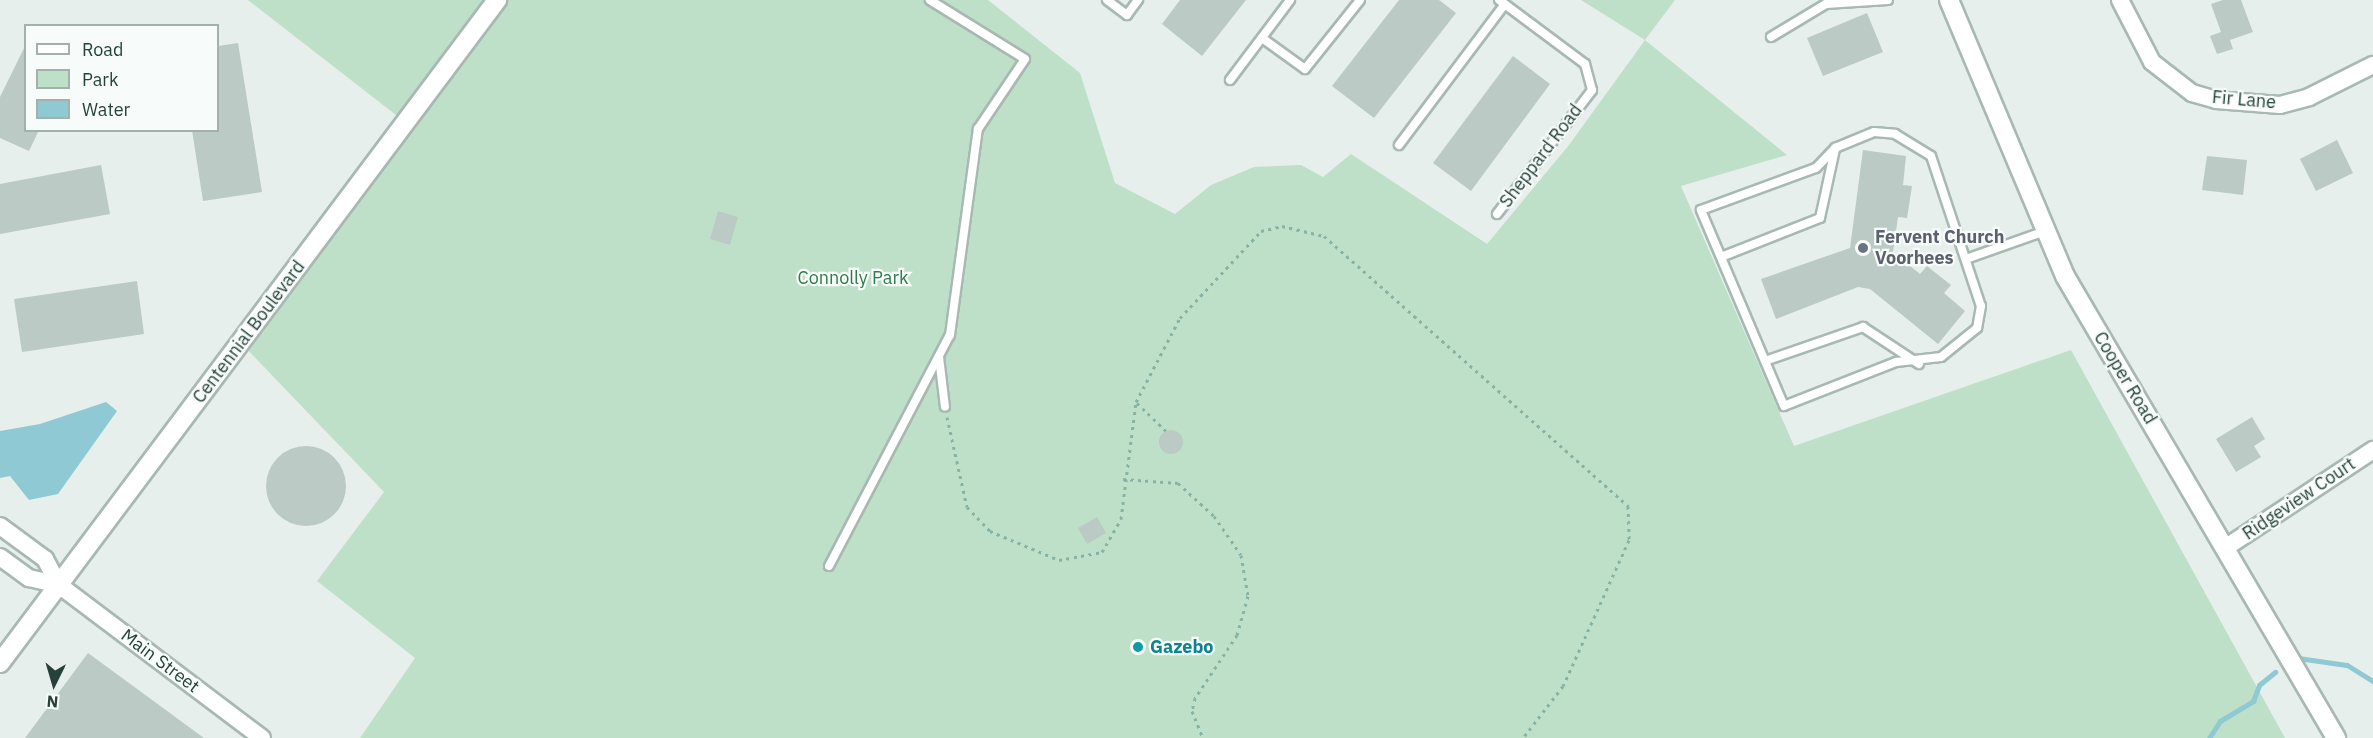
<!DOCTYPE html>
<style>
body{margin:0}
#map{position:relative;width:2373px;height:738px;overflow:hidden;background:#e6efeb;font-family:"IBM Plex Sans",sans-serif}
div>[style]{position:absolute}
.green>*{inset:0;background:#bfe0c8}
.water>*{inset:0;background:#8ec9d4}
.stream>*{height:5px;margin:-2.5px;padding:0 2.5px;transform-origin:2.5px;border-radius:2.5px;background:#8ec9d4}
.building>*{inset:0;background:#bbcac4}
.round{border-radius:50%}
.path>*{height:3px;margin-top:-1.5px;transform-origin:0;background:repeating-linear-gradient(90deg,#86b3a5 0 3px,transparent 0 7.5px)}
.roads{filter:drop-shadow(2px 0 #a8b8b2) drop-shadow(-2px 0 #a8b8b2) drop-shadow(0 2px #a8b8b2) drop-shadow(0 -2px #a8b8b2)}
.lane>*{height:8px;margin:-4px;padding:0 4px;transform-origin:4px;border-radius:4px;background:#fff}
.street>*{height:16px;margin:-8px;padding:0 8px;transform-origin:8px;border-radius:8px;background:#fff}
.secondary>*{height:18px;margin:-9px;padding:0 9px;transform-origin:9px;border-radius:9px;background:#fff}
.dots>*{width:16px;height:16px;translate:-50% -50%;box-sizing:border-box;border:3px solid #f7fbf9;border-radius:50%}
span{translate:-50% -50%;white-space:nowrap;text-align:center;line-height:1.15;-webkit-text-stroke:4.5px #f7fbf9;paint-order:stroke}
.street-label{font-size:18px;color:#24423a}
.worship-label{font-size:18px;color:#5b616d;font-weight:700}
.left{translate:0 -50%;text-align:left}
.park-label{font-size:18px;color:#2d7a4b}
.culture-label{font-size:18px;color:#0d838f;font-weight:700}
.legend{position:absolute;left:24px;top:24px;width:195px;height:108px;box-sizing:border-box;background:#f7fbf9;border:2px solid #a3b1ad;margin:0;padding:8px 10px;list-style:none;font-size:18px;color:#24423a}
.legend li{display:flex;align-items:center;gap:12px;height:30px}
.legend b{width:30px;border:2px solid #a3b1ad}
.north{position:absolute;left:24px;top:654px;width:60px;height:60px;-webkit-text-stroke:4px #f7fbf9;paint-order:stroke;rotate:185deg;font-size:16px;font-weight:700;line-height:24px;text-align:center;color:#24423a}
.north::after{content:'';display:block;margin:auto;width:21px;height:27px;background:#24423a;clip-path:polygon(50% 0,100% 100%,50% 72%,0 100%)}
</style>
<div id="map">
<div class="green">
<i style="clip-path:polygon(248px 0,988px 0,1080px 73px,1115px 183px,1175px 214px,1211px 185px,1254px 167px,1301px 165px,1323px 177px,1351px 154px,1487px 244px,1569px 145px,1645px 40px,1581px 0,1675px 0,1645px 40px,1787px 155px,1681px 186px,1794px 446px,2071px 350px,2285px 738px,360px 738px,415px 658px,317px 581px,384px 492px,239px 341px,405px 122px)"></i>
</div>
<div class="water">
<i style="clip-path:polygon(106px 402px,117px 411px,58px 494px,29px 500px,10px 476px,0 478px,0 431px,40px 424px)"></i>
</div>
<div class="stream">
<i style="left:2298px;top:658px;width:49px;rotate:8.1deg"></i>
<i style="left:2347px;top:665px;width:31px;rotate:32deg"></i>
<i style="left:2209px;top:738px;width:20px;rotate:-57deg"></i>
<i style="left:2220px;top:721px;width:39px;rotate:-31deg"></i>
<i style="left:2253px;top:701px;width:17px;rotate:-69deg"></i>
<i style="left:2259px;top:685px;width:21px;rotate:-39deg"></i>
</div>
<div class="building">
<i style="clip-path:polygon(1180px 0,1246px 0,1202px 56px,1162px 24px)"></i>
<i style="clip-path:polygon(1399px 0,1439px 0,1456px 13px,1374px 118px,1332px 86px)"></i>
<i style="clip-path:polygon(2223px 0,2241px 0,2253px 32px,2230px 40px,2233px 49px,2217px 54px,2210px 36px,2221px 32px,2211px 4px)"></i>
<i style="clip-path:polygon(1867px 13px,1883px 52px,1823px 76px,1807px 38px)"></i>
<i style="clip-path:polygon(238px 43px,262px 192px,203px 201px,192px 130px,218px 130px,218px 46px)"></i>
<i style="clip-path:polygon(26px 44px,26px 130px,39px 130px,29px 151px,0 138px,0 97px)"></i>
<i style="clip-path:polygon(1513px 56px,1550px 84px,1471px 191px,1433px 163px)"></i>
<i style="clip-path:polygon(2337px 140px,2353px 173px,2316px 191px,2300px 159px)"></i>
<i style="clip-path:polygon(1863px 150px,1906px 156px,1903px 185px,1912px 186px,1907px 218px,1898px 217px,1893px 252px,1920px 274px,1927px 266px,1951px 285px,1944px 293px,1965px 311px,1938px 344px,1870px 289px,1858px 287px,1776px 319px,1761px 279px,1850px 248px)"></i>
<i style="clip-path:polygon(2207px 156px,2247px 160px,2243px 195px,2202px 190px)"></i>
<i style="clip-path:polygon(101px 165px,110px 214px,0 234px,0 184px)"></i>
<i style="clip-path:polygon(718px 211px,738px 217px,730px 245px,710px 239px)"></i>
<i style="clip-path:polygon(137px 281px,144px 334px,22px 352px,14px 299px)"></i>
<i style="clip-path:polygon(2252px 417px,2265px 439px,2254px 446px,2261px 457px,2236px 472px,2216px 439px)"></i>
<i class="round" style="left:1159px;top:430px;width:24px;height:24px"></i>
<i class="round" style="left:266px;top:446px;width:80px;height:80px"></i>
<i style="clip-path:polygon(1097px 517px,1106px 533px,1087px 544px,1078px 528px)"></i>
<i style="clip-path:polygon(88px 653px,204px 738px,25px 738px)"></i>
</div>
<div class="path">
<i style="left:1137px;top:403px;width:40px;rotate:44deg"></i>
<i style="left:947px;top:417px;width:92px;rotate:77.5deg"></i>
<i style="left:967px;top:507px;width:33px;rotate:46deg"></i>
<i style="left:990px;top:531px;width:75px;rotate:22.8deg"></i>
<i style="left:1059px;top:560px;width:44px;rotate:-10.5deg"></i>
<i style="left:1102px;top:552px;width:38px;rotate:-60deg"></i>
<i style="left:1121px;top:519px;width:118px;rotate:-82.7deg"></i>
<i style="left:1136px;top:402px;width:95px;rotate:-62.4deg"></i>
<i style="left:1180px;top:318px;width:119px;rotate:-47deg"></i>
<i style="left:1261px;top:231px;width:22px;rotate:-13deg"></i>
<i style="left:1282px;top:226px;width:43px;rotate:13.4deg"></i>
<i style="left:1324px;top:236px;width:407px;rotate:41.6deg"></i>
<i style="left:1628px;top:506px;width:34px;rotate:88deg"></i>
<i style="left:1629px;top:540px;width:160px;rotate:114.3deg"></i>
<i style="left:1563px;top:686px;width:66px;rotate:127.6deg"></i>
<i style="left:1123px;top:479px;width:55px;rotate:4.2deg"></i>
<i style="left:1178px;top:483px;width:49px;rotate:42.5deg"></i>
<i style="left:1214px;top:516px;width:47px;rotate:55.3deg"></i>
<i style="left:1241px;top:555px;width:42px;rotate:80.3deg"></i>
<i style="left:1248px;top:596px;width:41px;rotate:105.8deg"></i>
<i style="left:1237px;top:635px;width:76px;rotate:123.7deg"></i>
<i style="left:1195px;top:698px;width:13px;rotate:103deg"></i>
<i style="left:1192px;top:711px;width:29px;rotate:68deg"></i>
</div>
<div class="roads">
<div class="lane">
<i style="left:1107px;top:0;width:25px;rotate:37deg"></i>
<i style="left:1127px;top:15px;width:19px;rotate:-54deg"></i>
<i style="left:1771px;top:37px;width:64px;rotate:-31deg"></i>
<i style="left:1826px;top:4px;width:62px;rotate:-3.7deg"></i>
<i style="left:1262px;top:38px;width:53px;rotate:35.8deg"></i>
<i style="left:1305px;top:69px;width:88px;rotate:-51.4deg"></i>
<i style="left:1230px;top:80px;width:100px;rotate:-53.1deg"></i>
<i style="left:1874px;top:132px;width:21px;rotate:5deg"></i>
<i style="left:1895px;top:134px;width:42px;rotate:31.4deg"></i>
<i style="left:1931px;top:156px;width:158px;rotate:71.6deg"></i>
<i style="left:1981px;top:306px;width:22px;rotate:100deg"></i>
<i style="left:1977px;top:328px;width:46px;rotate:141.1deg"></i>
<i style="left:1941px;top:357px;width:45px;rotate:173.7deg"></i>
<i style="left:1896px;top:362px;width:120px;rotate:158.6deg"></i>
<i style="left:1784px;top:406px;width:213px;rotate:-113deg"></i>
<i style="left:1701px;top:210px;width:122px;rotate:-20.1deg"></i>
<i style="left:1816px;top:168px;width:28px;rotate:-46deg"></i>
<i style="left:1835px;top:148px;width:42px;rotate:-22.3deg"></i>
<i style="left:1399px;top:145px;width:176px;rotate:-53.1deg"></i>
<i style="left:1497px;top:214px;width:156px;rotate:-52.5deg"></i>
<i style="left:1592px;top:90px;width:27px;rotate:-105deg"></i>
<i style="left:1585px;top:64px;width:107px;rotate:-143.3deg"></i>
<i style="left:1721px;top:257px;width:106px;rotate:-21.5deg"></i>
<i style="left:1820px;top:218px;width:71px;rotate:-77.7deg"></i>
<i style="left:1966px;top:259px;width:84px;rotate:-19.5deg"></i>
<i style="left:939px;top:357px;width:50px;rotate:83.2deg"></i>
<i style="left:1765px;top:361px;width:104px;rotate:-19.1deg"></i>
<i style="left:1863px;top:327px;width:67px;rotate:33.5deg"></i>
<i style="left:829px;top:566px;width:261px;rotate:-62.4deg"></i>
<i style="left:950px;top:335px;width:208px;rotate:-82.3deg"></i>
<i style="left:978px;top:129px;width:84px;rotate:-56.1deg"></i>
<i style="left:1025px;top:59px;width:112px;rotate:-148.2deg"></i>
</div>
<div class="street">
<i style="left:2120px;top:0;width:70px;rotate:62.7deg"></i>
<i style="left:2152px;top:62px;width:51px;rotate:37.8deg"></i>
<i style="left:2192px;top:93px;width:25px;rotate:16deg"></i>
<i style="left:2216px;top:100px;width:64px;rotate:4.5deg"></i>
<i style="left:2280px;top:105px;width:30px;rotate:-15deg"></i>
<i style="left:2309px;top:97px;width:72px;rotate:-26.6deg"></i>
<i style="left:0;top:526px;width:56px;rotate:36.3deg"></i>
<i style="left:45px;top:559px;width:30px;rotate:62deg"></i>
<i style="left:59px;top:585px;width:254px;rotate:37deg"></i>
<i style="left:2225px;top:548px;width:178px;rotate:-33.5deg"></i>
<i style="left:0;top:557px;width:36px;rotate:36deg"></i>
<i style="left:29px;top:578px;width:31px;rotate:13deg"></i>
</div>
<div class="secondary">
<i style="left:1949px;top:0;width:299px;rotate:67.2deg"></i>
<i style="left:2065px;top:276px;width:536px;rotate:59.6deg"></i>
<i style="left:0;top:663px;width:829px;rotate:-53.14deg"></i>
</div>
</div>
<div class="dots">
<i style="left:1863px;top:248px;background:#6b7280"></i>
<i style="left:1138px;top:647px;background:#0f9aa8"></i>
</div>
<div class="street-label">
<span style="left:2244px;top:100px;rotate:5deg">Fir Lane</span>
<span style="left:1541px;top:156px;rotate:-53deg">Sheppard Road</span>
<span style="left:249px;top:332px;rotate:-53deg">Centennial Boulevard</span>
<span style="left:2125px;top:378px;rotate:59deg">Cooper Road</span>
<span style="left:2299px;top:499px;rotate:-34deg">Ridgeview Court</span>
<span style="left:160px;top:661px;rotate:37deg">Main Street</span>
</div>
<div class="worship-label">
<span class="left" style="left:1875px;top:248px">Fervent Church<br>Voorhees</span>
</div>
<div class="park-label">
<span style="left:853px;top:278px">Connolly Park</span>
</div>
<div class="culture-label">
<span class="left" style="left:1150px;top:647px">Gazebo</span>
</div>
<ul class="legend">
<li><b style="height:8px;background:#fff"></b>Road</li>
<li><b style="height:16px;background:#bfe0c8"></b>Park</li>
<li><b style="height:16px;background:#8ec9d4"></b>Water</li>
</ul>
<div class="north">N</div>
</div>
